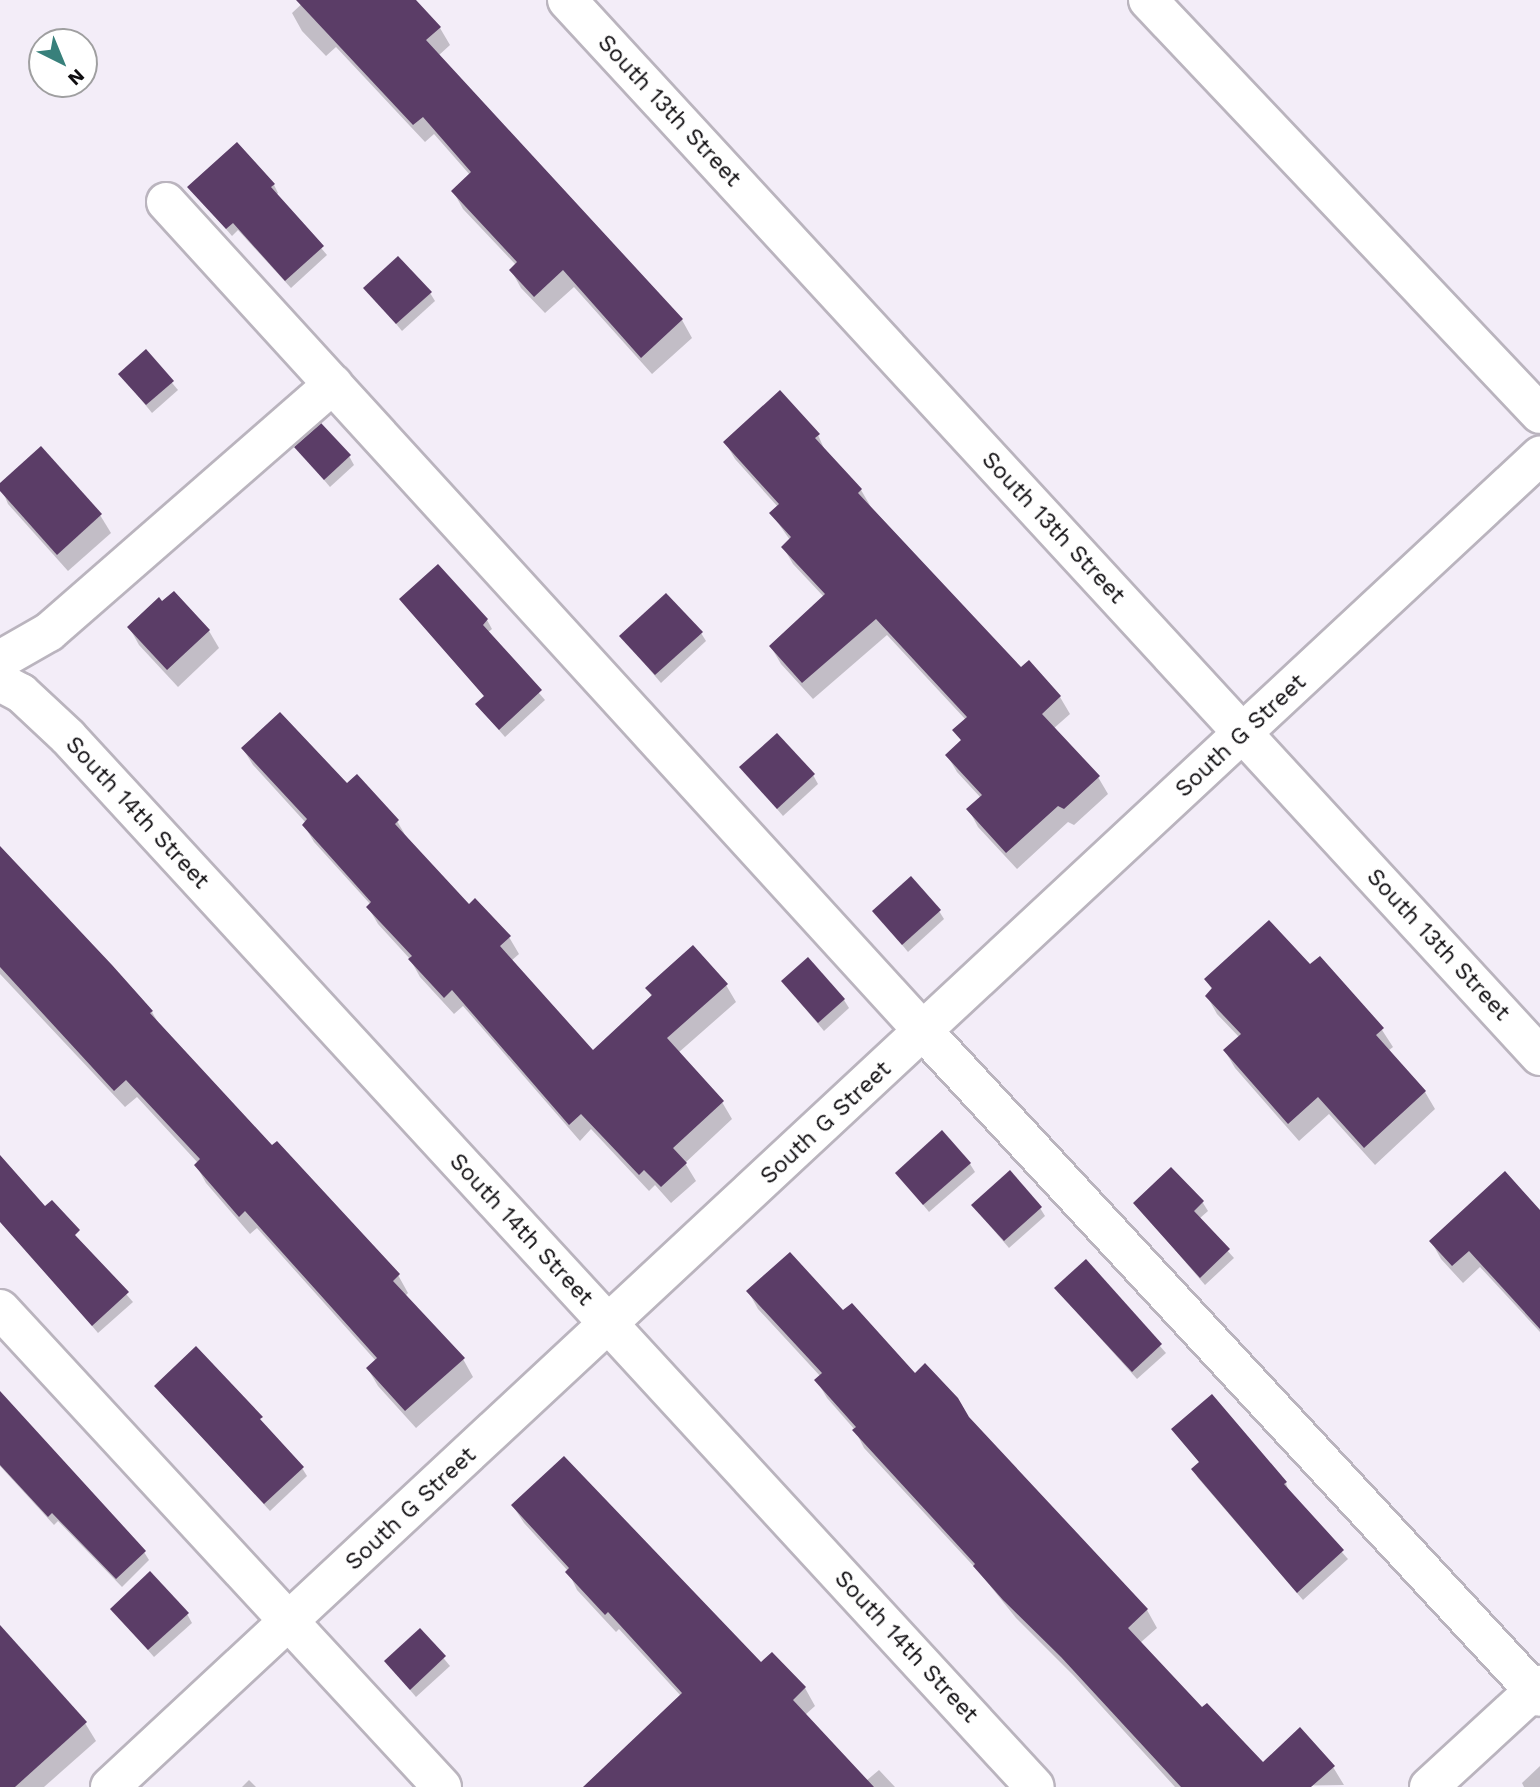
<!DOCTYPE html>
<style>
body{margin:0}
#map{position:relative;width:1540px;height:1787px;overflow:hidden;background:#f3edf8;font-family:"Work Sans",sans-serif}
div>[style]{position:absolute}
.shadow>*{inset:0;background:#0003}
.building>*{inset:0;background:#5b3d67}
.roads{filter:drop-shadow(2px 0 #bab4be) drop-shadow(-2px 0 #bab4be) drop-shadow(0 2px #bab4be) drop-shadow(0 -2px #bab4be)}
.minor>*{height:38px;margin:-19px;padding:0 19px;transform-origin:19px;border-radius:19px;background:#fff}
span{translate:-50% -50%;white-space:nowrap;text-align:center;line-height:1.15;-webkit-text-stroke:7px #fff;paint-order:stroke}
.street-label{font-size:23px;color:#100e11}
.north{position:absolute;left:28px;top:28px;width:70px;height:70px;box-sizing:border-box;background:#fff;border:2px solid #9f9fa0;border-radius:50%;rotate:137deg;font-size:19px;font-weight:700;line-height:28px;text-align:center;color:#100e11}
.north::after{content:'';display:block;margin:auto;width:24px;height:32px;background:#38807b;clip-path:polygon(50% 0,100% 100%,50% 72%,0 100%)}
</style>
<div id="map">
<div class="shadow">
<i style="clip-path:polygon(306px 0,393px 0,440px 28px,450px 45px,438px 56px,682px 320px,692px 338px,652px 374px,574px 287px,545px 313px,521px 288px,511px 270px,516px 265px,463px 209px,453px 191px,470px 175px,434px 134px,425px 142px,336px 47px,326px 56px,302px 31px,292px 13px)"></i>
<i style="clip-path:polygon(274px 185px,278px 193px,276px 195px,327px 255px,291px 288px,238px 230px,232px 236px,190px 187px)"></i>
<i style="clip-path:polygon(366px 288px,430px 293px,435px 301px,402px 331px)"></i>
<i style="clip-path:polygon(146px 352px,178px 390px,152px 413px,121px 375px)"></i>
<i style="clip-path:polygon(818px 435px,826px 453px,861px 490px,871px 507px,1021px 669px,1060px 697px,1070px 714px,1053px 729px,1098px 777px,1108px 794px,1074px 825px,1068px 822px,1017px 869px,978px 827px,969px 810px,981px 798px,957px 772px,947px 755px,962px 742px,955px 730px,966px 720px,887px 635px,813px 699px,781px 664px,771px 647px,824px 597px,793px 564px,783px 547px,790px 540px,771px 513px,778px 507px,735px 459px,725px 442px)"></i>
<i style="clip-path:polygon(296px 447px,349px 456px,354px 465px,330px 487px)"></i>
<i style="clip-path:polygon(0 485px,100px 515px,111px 533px,68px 571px,8px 504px)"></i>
<i style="clip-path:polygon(438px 566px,487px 620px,492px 629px,487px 633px,545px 700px,505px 737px,477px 705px,485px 697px,401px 600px)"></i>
<i style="clip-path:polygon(162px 603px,209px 631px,219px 648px,178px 687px,139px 645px,129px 627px)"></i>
<i style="clip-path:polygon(701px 633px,706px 641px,661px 683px,621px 636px)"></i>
<i style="clip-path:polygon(243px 749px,347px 786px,397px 821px,407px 838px,469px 906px,509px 937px,519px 954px,511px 961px,593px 1052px,652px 997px,647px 988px,726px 985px,736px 1002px,678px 1053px,722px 1102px,732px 1119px,685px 1163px,696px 1181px,671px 1203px,655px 1185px,649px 1191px,591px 1129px,580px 1141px,463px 1006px,454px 1014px,420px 977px,410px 959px,378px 924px,368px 907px,371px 905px,314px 842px,304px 825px,306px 823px,253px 765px)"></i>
<i style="clip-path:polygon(741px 767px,813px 775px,818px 784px,783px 816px)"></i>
<i style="clip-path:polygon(0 848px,152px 1012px,160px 1026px,271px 1148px,398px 1275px,408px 1293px,405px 1296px,463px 1359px,473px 1377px,416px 1428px,378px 1386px,368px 1369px,376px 1361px,257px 1228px,250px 1234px,206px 1183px,196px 1165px,198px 1163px,137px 1097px,125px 1107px,0 974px)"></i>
<i style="clip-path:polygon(874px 911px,939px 911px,944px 919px,908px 952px)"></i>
<i style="clip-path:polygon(1320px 958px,1382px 1030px,1393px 1047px,1388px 1051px,1425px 1092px,1435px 1109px,1375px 1165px,1329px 1114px,1299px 1141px,1235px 1068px,1225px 1051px,1240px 1038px,1217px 1014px,1207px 996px,1213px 991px,1206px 980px,1310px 966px)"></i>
<i style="clip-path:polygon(783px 982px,844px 1000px,849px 1008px,824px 1031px)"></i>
<i style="clip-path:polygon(970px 1164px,975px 1172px,929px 1212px,897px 1173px)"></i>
<i style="clip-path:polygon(1171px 1169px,1203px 1203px,1208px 1211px,1199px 1219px,1234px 1258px,1205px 1285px,1135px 1203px)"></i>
<i style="clip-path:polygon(973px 1206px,1040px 1208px,1045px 1216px,1009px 1248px)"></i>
<i style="clip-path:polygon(1540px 1211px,1540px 1332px,1480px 1267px,1463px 1283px,1441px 1259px,1431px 1241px)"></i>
<i style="clip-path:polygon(1086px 1262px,1166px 1353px,1137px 1379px,1056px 1289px)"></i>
<i style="clip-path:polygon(99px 1263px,133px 1302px,98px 1333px,65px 1294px)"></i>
<i style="clip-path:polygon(748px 1291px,843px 1313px,968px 1418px,1147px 1610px,1157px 1628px,1140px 1643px,1202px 1710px,1262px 1764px,1333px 1767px,1344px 1785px,1175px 1787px,1073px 1675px,1016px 1618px,979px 1572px,864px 1448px,855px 1430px,827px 1398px,817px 1381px,821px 1377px,758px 1309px)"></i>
<i style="clip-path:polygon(156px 1387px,302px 1468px,307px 1476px,270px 1511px)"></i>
<i style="clip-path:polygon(0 1392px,144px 1552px,149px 1560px,122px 1587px,58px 1521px,54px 1525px,0 1466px)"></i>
<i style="clip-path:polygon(1173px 1430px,1286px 1483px,1289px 1492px,1348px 1559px,1303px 1600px,1198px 1478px,1193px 1469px,1200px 1463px)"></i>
<i style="clip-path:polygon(513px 1506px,761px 1665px,772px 1654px,805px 1688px,815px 1706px,805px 1715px,866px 1781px,879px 1770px,895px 1787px,585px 1787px,681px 1696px,619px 1629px,616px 1632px,577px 1590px,568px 1571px,524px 1523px)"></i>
<i style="clip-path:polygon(112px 1609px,187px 1614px,192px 1623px,154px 1657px)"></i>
<i style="clip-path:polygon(0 1628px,85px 1723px,96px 1741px,44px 1787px,0 1787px)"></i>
<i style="clip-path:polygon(420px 1630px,450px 1666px,416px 1697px,386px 1662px)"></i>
<i style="clip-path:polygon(1540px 1766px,1540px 1787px,1524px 1787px,1522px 1783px)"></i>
<i style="clip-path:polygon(249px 1780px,256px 1787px,242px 1787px)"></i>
</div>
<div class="building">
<i style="clip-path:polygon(296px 0,416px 0,441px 27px,426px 40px,683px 319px,641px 358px,563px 270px,534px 297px,509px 270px,517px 262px,451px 191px,471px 172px,423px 117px,413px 125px)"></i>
<i style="clip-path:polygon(237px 142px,275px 184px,271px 187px,324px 246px,285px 281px,233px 223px,226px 229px,187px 187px)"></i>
<i style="clip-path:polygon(398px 256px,432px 292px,396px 324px,363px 288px)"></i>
<i style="clip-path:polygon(146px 349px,174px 381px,146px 405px,118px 374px)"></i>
<i style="clip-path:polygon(780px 390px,820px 434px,815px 438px,862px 489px,858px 493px,1021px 667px,1029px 660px,1061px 696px,1042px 714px,1100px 776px,1064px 809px,1058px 806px,1006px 853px,966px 809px,982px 795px,945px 755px,961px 740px,952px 730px,967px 717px,876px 619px,802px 683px,769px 646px,825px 594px,781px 547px,791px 537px,769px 513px,779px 504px,723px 442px)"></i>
<i style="clip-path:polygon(321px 423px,351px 455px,324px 480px,294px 447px)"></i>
<i style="clip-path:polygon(41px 446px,102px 514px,57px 555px,0 491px,0 483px)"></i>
<i style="clip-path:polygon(438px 564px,488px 619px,483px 625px,542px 690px,499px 730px,475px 704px,484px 696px,399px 599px)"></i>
<i style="clip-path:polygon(174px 591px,210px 630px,167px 670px,127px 627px,159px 597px,162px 601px)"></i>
<i style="clip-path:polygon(666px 593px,703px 632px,655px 675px,619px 636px)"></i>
<i style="clip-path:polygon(280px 712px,347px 783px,357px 774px,399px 820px,395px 824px,469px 904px,475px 898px,511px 936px,500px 946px,593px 1050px,652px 995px,645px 988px,693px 945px,728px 984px,667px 1038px,724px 1101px,673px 1148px,687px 1163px,661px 1187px,644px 1170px,639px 1175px,581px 1114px,569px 1125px,452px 990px,444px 998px,408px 959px,412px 956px,366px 907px,371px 902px,302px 825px,307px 819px,241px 748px)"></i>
<i style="clip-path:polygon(777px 733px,815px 774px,777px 809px,739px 767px)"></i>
<i style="clip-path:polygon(0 846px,112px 965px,153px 1011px,150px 1013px,272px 1145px,277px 1141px,400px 1274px,393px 1281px,465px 1358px,405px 1411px,366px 1368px,377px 1358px,245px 1211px,239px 1217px,194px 1165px,200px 1159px,126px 1080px,114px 1091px,0 967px)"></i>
<i style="clip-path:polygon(911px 876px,941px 910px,902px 945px,872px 911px)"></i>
<i style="clip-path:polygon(1269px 920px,1310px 964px,1320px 956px,1384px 1028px,1376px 1035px,1426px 1091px,1364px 1148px,1318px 1097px,1288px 1124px,1223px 1050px,1241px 1034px,1205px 996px,1212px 988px,1204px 979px)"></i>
<i style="clip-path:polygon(808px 957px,845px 999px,818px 1023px,781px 981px)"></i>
<i style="clip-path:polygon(942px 1130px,971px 1163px,923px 1205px,895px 1173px)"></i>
<i style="clip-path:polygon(0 1155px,45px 1206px,52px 1200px,80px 1230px,75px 1235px,129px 1292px,92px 1326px,0 1222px)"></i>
<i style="clip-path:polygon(1171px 1167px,1204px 1201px,1194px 1211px,1230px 1249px,1200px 1278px,1133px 1203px)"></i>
<i style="clip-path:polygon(1010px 1170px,1042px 1207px,1004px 1241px,971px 1205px)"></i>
<i style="clip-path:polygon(1505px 1171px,1540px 1210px,1540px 1329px,1469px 1251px,1452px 1266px,1429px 1241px)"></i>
<i style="clip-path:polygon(790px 1252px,843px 1310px,852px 1303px,915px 1373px,925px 1363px,958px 1398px,969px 1417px,1148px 1609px,1128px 1628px,1202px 1707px,1207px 1703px,1263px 1762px,1300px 1727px,1335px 1766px,1311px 1787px,1181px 1787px,1061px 1657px,1003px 1600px,973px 1566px,975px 1564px,852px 1430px,856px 1427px,814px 1380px,822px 1373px,746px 1291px)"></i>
<i style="clip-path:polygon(1086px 1259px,1162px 1344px,1132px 1372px,1054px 1288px)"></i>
<i style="clip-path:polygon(196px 1346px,263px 1417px,260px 1419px,304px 1467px,264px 1504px,154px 1386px)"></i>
<i style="clip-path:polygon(0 1391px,146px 1551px,116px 1579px,52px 1513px,48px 1517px,0 1465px)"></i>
<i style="clip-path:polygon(1212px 1394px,1287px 1482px,1284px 1484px,1344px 1550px,1297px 1593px,1191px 1469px,1199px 1462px,1171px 1429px)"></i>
<i style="clip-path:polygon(564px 1456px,761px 1662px,772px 1652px,806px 1687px,793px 1700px,874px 1787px,583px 1787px,682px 1693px,608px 1612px,605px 1615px,565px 1572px,569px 1568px,511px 1505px)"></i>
<i style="clip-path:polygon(150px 1571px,189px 1613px,148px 1650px,110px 1609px)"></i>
<i style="clip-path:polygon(0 1625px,87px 1722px,15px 1787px,0 1787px)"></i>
<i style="clip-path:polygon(420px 1628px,446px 1656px,410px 1690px,384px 1661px)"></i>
</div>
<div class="roads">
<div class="minor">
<i style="left:567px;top:0;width:1436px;rotate:47.34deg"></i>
<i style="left:1148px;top:0;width:570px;rotate:46.56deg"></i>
<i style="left:166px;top:202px;width:1124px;rotate:47.6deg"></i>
<i style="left:924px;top:1032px;width:906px;rotate:47.19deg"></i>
<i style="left:0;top:660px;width:56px;rotate:-29.7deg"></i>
<i style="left:49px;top:632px;width:377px;rotate:-41.1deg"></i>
<i style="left:0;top:682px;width:24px;rotate:28deg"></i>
<i style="left:21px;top:693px;width:64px;rotate:43.1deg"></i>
<i style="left:68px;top:737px;width:1427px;rotate:47.36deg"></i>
<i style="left:0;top:1309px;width:651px;rotate:47.24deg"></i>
<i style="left:110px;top:1787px;width:1954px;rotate:-42.95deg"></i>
<i style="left:1429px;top:1787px;width:151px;rotate:-42.6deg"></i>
</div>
</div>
<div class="street-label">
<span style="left:669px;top:111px;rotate:47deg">South 13th Street</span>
<span style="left:1053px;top:528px;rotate:47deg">South 13th Street</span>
<span style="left:1241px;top:736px;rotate:-43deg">South G Street</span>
<span style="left:137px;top:813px;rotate:47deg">South 14th Street</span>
<span style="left:1438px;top:945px;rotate:47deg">South 13th Street</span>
<span style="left:826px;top:1123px;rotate:-43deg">South G Street</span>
<span style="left:521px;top:1230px;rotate:47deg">South 14th Street</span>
<span style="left:411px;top:1509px;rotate:-43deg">South G Street</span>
<span style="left:906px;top:1647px;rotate:47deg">South 14th Street</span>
</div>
<div class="north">N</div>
</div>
